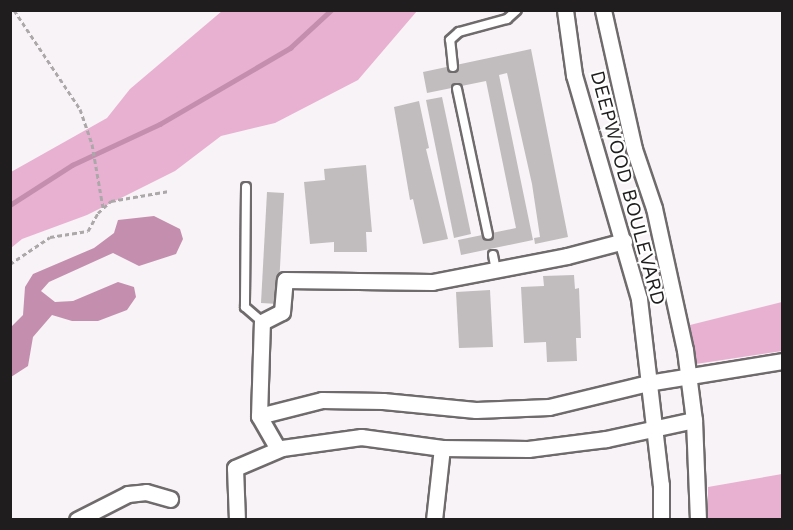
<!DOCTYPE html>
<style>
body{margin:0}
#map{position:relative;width:793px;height:530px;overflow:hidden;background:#f8f3f6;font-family:"Work Sans",sans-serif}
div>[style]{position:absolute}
.forest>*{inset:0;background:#e8b1d1}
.water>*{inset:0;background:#c48fae}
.stream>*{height:4.5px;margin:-2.25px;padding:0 2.25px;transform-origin:2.25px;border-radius:2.25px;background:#c48fae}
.building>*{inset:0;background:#c1bdbf}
.path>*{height:3px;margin-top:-1.5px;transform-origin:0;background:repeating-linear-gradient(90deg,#aca8aa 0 4.5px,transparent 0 7.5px)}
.roads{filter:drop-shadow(2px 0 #6f6b6d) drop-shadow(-2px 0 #6f6b6d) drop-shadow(0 2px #6f6b6d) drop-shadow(0 -2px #6f6b6d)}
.lane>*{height:8px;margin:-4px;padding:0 4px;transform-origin:4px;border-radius:4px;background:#fff}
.street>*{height:15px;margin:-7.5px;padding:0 7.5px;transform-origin:7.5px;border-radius:7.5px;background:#fff}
span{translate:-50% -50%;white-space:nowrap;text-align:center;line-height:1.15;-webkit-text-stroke:4.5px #fff;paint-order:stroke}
.street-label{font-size:20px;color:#1f1d1e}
.frame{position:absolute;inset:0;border:12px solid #1f1d1e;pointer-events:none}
</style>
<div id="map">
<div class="forest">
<i style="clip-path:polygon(222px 11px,417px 11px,358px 80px,275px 123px,221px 136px,175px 171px,87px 215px,22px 239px,11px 248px,11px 172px,107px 118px,130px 89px)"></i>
<i style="clip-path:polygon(782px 302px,782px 351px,696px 364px,690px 325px)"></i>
<i style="clip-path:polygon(782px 474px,782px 519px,708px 519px,708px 487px)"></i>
</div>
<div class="water">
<i style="clip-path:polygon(154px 216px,180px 229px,183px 239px,176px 254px,139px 266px,113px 253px,49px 282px,41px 291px,55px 302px,73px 301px,118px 282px,134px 287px,136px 297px,127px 310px,98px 321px,72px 321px,52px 315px,33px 337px,28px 366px,11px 377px,11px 327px,23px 315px,25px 287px,33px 274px,94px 248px,114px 233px,118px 220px)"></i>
</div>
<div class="stream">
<i style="left:10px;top:205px;width:74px;rotate:-32.8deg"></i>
<i style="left:72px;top:165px;width:97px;rotate:-25deg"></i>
<i style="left:160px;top:124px;width:151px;rotate:-30.3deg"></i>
<i style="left:290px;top:48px;width:56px;rotate:-42.8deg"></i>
</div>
<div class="building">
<i style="clip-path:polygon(531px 49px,568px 237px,535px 244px,534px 238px,540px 237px,532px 184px,507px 73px,499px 75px,533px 240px,461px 255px,458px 240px,516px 228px,486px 81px,427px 93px,423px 72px)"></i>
<i style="clip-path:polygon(442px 97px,471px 234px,454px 238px,426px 100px)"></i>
<i style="clip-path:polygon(419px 101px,429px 148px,426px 149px,448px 239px,423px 244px,413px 199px,410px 200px,394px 107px)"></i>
<i style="clip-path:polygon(366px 165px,372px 232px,366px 232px,367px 252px,334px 252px,334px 242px,310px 244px,304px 182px,325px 180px,324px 169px)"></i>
<i style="clip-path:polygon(267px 192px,284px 193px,278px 304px,261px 303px)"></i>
<i style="clip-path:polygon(574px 275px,575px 289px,579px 288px,581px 338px,576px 338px,577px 361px,547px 362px,546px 342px,524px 343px,521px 287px,544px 286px,543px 276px)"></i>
<i style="clip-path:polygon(490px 290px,493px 347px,459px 348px,456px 292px)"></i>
</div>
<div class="path">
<i style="left:14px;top:10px;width:119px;rotate:56.3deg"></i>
<i style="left:80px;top:109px;width:37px;rotate:71deg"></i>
<i style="left:92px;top:144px;width:65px;rotate:80.2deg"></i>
<i style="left:10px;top:264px;width:48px;rotate:-34deg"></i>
<i style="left:50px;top:237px;width:38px;rotate:-9deg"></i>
<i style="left:88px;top:231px;width:21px;rotate:-61deg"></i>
<i style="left:98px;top:213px;width:18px;rotate:-43deg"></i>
<i style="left:111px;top:201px;width:59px;rotate:-9.8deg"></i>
</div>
<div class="roads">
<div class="lane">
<i style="left:453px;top:67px;width:27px;rotate:-96deg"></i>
<i style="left:450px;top:40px;width:12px;rotate:-42deg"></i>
<i style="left:459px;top:32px;width:50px;rotate:-15.2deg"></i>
<i style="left:507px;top:19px;width:13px;rotate:-42deg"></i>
<i style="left:457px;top:89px;width:149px;rotate:78deg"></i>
<i style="left:246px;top:187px;width:120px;rotate:90.5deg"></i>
<i style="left:245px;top:307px;width:23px;rotate:41deg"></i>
<i style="left:493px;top:255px;width:16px;rotate:79deg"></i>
</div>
<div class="street">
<i style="left:565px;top:10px;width:66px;rotate:82.1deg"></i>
<i style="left:574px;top:75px;width:233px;rotate:73.8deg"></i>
<i style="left:639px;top:299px;width:187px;rotate:83.3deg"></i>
<i style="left:661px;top:485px;width:35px;rotate:90deg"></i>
<i style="left:603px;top:10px;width:142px;rotate:77.4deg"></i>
<i style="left:634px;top:149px;width:62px;rotate:71.3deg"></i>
<i style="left:654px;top:208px;width:145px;rotate:77.7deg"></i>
<i style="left:685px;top:350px;width:71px;rotate:82.7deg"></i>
<i style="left:694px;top:420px;width:100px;rotate:87.7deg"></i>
<i style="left:259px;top:416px;width:65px;rotate:-14.3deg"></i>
<i style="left:322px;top:400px;width:61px;rotate:0.9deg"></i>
<i style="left:383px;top:401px;width:93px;rotate:5.5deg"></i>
<i style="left:476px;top:410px;width:73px;rotate:-2.4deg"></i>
<i style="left:549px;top:407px;width:102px;rotate:-13.6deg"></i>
<i style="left:648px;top:383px;width:136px;rotate:-9.3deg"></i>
<i style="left:278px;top:449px;width:38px;rotate:-120deg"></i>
<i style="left:259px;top:416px;width:94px;rotate:-88.2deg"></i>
<i style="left:262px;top:322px;width:22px;rotate:-27deg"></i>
<i style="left:282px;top:312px;width:32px;rotate:-85deg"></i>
<i style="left:285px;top:280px;width:147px;rotate:0.8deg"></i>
<i style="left:432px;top:282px;width:137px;rotate:-10.9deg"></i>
<i style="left:567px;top:256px;width:59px;rotate:-14.7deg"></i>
<i style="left:77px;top:520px;width:57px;rotate:-27deg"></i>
<i style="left:128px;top:494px;width:18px;rotate:-6deg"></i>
<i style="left:146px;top:492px;width:25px;rotate:16deg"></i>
<i style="left:237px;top:520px;width:52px;rotate:-92.2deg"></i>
<i style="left:235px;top:468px;width:51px;rotate:-23.1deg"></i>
<i style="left:282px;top:448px;width:80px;rotate:-7.9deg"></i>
<i style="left:361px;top:437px;width:82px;rotate:7.7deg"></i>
<i style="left:442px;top:448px;width:86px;rotate:0.7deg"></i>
<i style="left:528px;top:449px;width:79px;rotate:-7.3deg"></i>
<i style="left:606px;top:439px;width:90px;rotate:-12.2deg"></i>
<i style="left:434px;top:520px;width:72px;rotate:-83.7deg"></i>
</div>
</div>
<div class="street-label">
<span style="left:628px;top:188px;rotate:75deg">DEEPWOOD BOULEVARD</span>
</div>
<div class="frame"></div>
</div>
